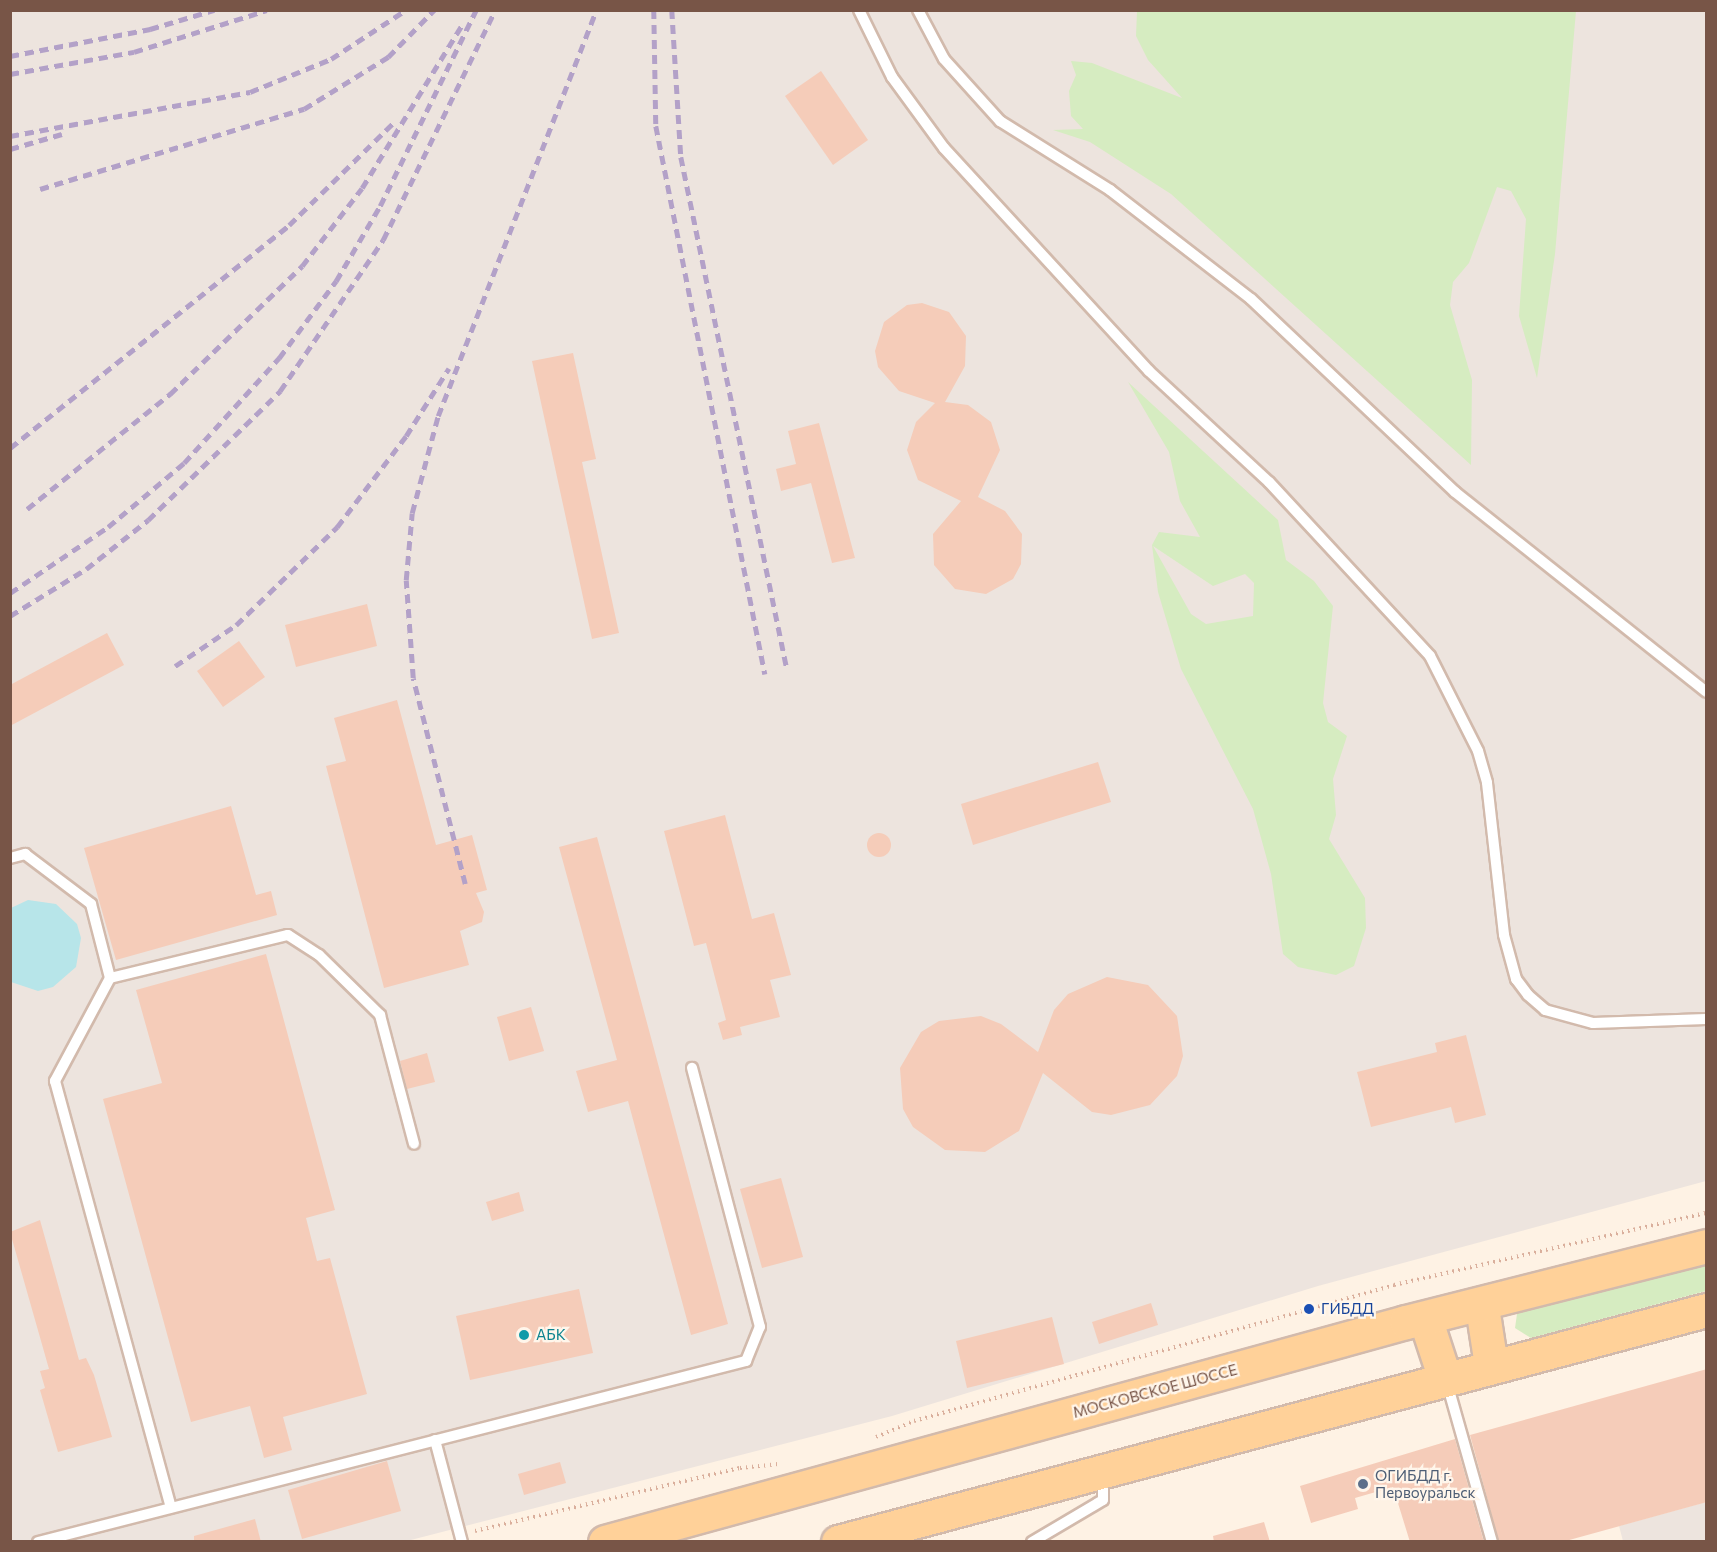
<!DOCTYPE html>
<meta charset="utf-8">
<style>
body{margin:0}
#map{position:relative;width:1717px;height:1552px;overflow:hidden;background:#fef2e4;font-family:Commissioner,sans-serif}
div>[style]{position:absolute}
.industrial>*{inset:0;background:#ede4de}
.green>*{inset:0;background:#d6ecc1}
.water>*{inset:0;background:#b7e5e9}
.building>*{inset:0;background:#f5ccb9}
.round{border-radius:50%}
.path>*{height:4px;margin-top:-2px;transform-origin:0;background:repeating-linear-gradient(90deg,#daaf9c 0 1.5px,transparent 0 6px)}
.roads{filter:drop-shadow(2px 0 #d2baac) drop-shadow(-2px 0 #d2baac) drop-shadow(0 2px #d2baac) drop-shadow(0 -2px #d2baac)}
.lane>*{height:10px;margin:-5px;padding:0 5px;transform-origin:5px;border-radius:5px;background:#fff}
.primary>*{height:33px;margin:-16.5px;padding:0 16.5px;transform-origin:16.5px;border-radius:16.5px;background:#ffd199}
.rail>*{height:4.5px;margin-top:-2.25px;transform-origin:0;background:repeating-linear-gradient(90deg,#b3a1c8 0 9px,transparent 0 15px)}
.dots>*{width:16px;height:16px;translate:-50% -50%;box-sizing:border-box;border:3px solid #fff6eb;border-radius:50%}
span{translate:-50% -50%;white-space:nowrap;text-align:center;line-height:1.15;-webkit-text-stroke:4.5px #fff6eb;paint-order:stroke}
.transit-label{font-size:15px;color:#164399}
.left{translate:0 -50%;text-align:left}
.culture-label{font-size:15px;color:#0d838f}
.street-label{font-size:15px;color:#785547}
.service-label{font-size:15px;color:#4e5e75}
.frame{position:absolute;inset:0;border:12px solid #785547;pointer-events:none}
</style>
<div id="map">
<div class="industrial">
<i style="clip-path:polygon(11px 11px,1706px 11px,1706px 1181px,1318px 1286px,892px 1416px,407px 1541px,11px 1542px)"></i>
<i style="clip-path:polygon(1706px 1502px,1706px 1541px,1623px 1541px,1619px 1526px)"></i>
</div>
<div class="green">
<i style="clip-path:polygon(1137px 11px,1576px 11px,1555px 254px,1537px 378px,1519px 316px,1526px 219px,1511px 191px,1497px 187px,1469px 263px,1453px 282px,1450px 305px,1472px 380px,1471px 465px,1171px 194px,1090px 142px,1053px 130px,1083px 129px,1071px 116px,1069px 91px,1076px 75px,1071px 61px,1092px 63px,1182px 98px,1148px 60px,1136px 36px)"></i>
<i style="clip-path:polygon(evenodd,1128px 382px,1278px 520px,1286px 560px,1314px 581px,1333px 606px,1323px 703px,1328px 722px,1347px 736px,1333px 779px,1336px 815px,1329px 839px,1365px 898px,1366px 928px,1354px 966px,1336px 975px,1298px 967px,1283px 954px,1271px 874px,1253px 809px,1181px 669px,1158px 592px,1152px 545px,1159px 532px,1200px 537px,1180px 501px,1169px 452px,1128px 382px,1153px 546px,1213px 586px,1245px 574px,1254px 583px,1253px 616px,1206px 624px,1191px 614px,1153px 546px)"></i>
<i style="clip-path:polygon(1706px 1258px,1706px 1291px,1531px 1338px,1515px 1328px,1517px 1314px,1526px 1308px)"></i>
</div>
<div class="water">
<i style="clip-path:polygon(28px 900px,56px 904px,77px 924px,81px 938px,76px 967px,53px 987px,38px 991px,11px 982px,11px 908px)"></i>
</div>
<div class="building">
<i style="clip-path:polygon(821px 71px,868px 140px,833px 165px,785px 96px)"></i>
<i style="clip-path:polygon(922px 303px,949px 312px,966px 336px,965px 366px,945px 402px,968px 405px,991px 422px,1000px 450px,978px 497px,1005px 511px,1022px 534px,1021px 564px,1013px 579px,986px 594px,955px 589px,934px 565px,933px 534px,961px 501px,918px 480px,907px 450px,916px 422px,935px 403px,899px 391px,878px 367px,875px 351px,884px 322px,907px 305px)"></i>
<i style="clip-path:polygon(573px 353px,596px 459px,582px 462px,619px 633px,592px 639px,532px 361px)"></i>
<i style="clip-path:polygon(819px 423px,855px 558px,832px 563px,811px 483px,781px 491px,776px 469px,796px 464px,788px 431px)"></i>
<i style="clip-path:polygon(367px 604px,377px 646px,296px 667px,285px 625px)"></i>
<i style="clip-path:polygon(107px 633px,124px 665px,10px 726px,10px 685px)"></i>
<i style="clip-path:polygon(239px 641px,265px 677px,223px 707px,197px 671px)"></i>
<i style="clip-path:polygon(397px 700px,436px 845px,472px 835px,487px 890px,476px 893px,484px 912px,482px 922px,460px 931px,469px 965px,384px 988px,326px 766px,346px 761px,334px 718px)"></i>
<i style="clip-path:polygon(1098px 762px,1111px 802px,973px 845px,961px 804px)"></i>
<i style="clip-path:polygon(231px 806px,256px 895px,271px 891px,277px 915px,116px 960px,84px 848px)"></i>
<i style="clip-path:polygon(725px 815px,752px 919px,774px 913px,791px 975px,770px 980px,780px 1017px,740px 1027px,742px 1035px,723px 1040px,718px 1023px,726px 1020px,706px 943px,694px 946px,664px 831px)"></i>
<i class="round" style="left:867px;top:833px;width:24px;height:24px"></i>
<i style="clip-path:polygon(597px 837px,728px 1324px,691px 1335px,628px 1101px,588px 1112px,576px 1071px,617px 1060px,559px 847px)"></i>
<i style="clip-path:polygon(266px 954px,335px 1210px,306px 1218px,317px 1261px,330px 1258px,367px 1394px,283px 1417px,292px 1450px,264px 1458px,250px 1406px,191px 1422px,103px 1099px,162px 1083px,136px 990px)"></i>
<i style="clip-path:polygon(1107px 977px,1148px 985px,1177px 1016px,1183px 1056px,1177px 1076px,1150px 1105px,1111px 1115px,1092px 1112px,1043px 1073px,1019px 1131px,985px 1152px,945px 1150px,913px 1127px,903px 1109px,900px 1068px,921px 1032px,939px 1021px,981px 1016px,1001px 1024px,1038px 1052px,1054px 1010px,1068px 994px)"></i>
<i style="clip-path:polygon(531px 1007px,544px 1051px,509px 1061px,497px 1017px)"></i>
<i style="clip-path:polygon(1466px 1035px,1486px 1115px,1455px 1123px,1451px 1107px,1371px 1127px,1357px 1072px,1437px 1052px,1435px 1043px)"></i>
<i style="clip-path:polygon(427px 1053px,435px 1082px,407px 1089px,400px 1061px)"></i>
<i style="clip-path:polygon(781px 1178px,803px 1257px,762px 1268px,740px 1189px)"></i>
<i style="clip-path:polygon(519px 1192px,524px 1211px,492px 1221px,486px 1202px)"></i>
<i style="clip-path:polygon(40px 1220px,79px 1360px,86px 1358px,94px 1375px,112px 1437px,58px 1452px,40px 1390px,45px 1388px,40px 1371px,49px 1369px,10px 1232px)"></i>
<i style="clip-path:polygon(579px 1289px,593px 1353px,470px 1380px,456px 1316px)"></i>
<i style="clip-path:polygon(1151px 1303px,1158px 1325px,1099px 1344px,1092px 1322px)"></i>
<i style="clip-path:polygon(1052px 1317px,1064px 1364px,967px 1388px,956px 1341px)"></i>
<i style="clip-path:polygon(1707px 1369px,1707px 1502px,1562px 1542px,1499px 1542px,1470px 1435px)"></i>
<i style="clip-path:polygon(1455px 1439px,1484px 1542px,1410px 1542px,1393px 1487px,1355px 1498px,1358px 1509px,1311px 1523px,1300px 1486px)"></i>
<i style="clip-path:polygon(387px 1461px,401px 1511px,302px 1539px,288px 1490px)"></i>
<i style="clip-path:polygon(560px 1462px,566px 1483px,524px 1495px,518px 1474px)"></i>
<i style="clip-path:polygon(255px 1519px,261px 1542px,194px 1542px,194px 1536px)"></i>
<i style="clip-path:polygon(1264px 1522px,1270px 1542px,1214px 1542px,1213px 1536px)"></i>
</div>
<div class="path">
<i style="left:876px;top:1437px;width:41px;rotate:-22.8deg"></i>
<i style="left:914px;top:1421px;width:499px;rotate:-15.8deg"></i>
<i style="left:1394px;top:1285px;width:320px;rotate:-13deg"></i>
<i style="left:475px;top:1531px;width:272px;rotate:-13.4deg"></i>
<i style="left:740px;top:1468px;width:38px;rotate:-6deg"></i>
</div>
<div class="roads">
<div class="lane">
<i style="left:859px;top:10px;width:75px;rotate:63.8deg"></i>
<i style="left:892px;top:77px;width:88px;rotate:53.8deg"></i>
<i style="left:944px;top:148px;width:303px;rotate:47.4deg"></i>
<i style="left:1149px;top:371px;width:163px;rotate:42.8deg"></i>
<i style="left:1269px;top:482px;width:237px;rotate:47.2deg"></i>
<i style="left:1430px;top:656px;width:106px;rotate:63.2deg"></i>
<i style="left:1478px;top:751px;width:33px;rotate:74deg"></i>
<i style="left:1487px;top:783px;width:153px;rotate:83.6deg"></i>
<i style="left:1504px;top:935px;width:46px;rotate:74.7deg"></i>
<i style="left:1516px;top:979px;width:20px;rotate:53deg"></i>
<i style="left:1528px;top:995px;width:23px;rotate:41deg"></i>
<i style="left:1545px;top:1010px;width:50px;rotate:15.2deg"></i>
<i style="left:1593px;top:1023px;width:113px;rotate:-2deg"></i>
<i style="left:918px;top:10px;width:55px;rotate:62deg"></i>
<i style="left:944px;top:59px;width:84px;rotate:47.9deg"></i>
<i style="left:1000px;top:121px;width:130px;rotate:32.1deg"></i>
<i style="left:1110px;top:190px;width:178px;rotate:37.7deg"></i>
<i style="left:1251px;top:299px;width:281px;rotate:43.4deg"></i>
<i style="left:1455px;top:492px;width:321px;rotate:38.5deg"></i>
<i style="left:10px;top:858px;width:16px;rotate:-15deg"></i>
<i style="left:25px;top:854px;width:83px;rotate:37.1deg"></i>
<i style="left:91px;top:904px;width:76px;rotate:75.6deg"></i>
<i style="left:110px;top:978px;width:183px;rotate:-13.6deg"></i>
<i style="left:288px;top:935px;width:37px;rotate:33deg"></i>
<i style="left:319px;top:955px;width:86px;rotate:44.5deg"></i>
<i style="left:380px;top:1015px;width:133px;rotate:75.2deg"></i>
<i style="left:110px;top:978px;width:117px;rotate:118.1deg"></i>
<i style="left:55px;top:1081px;width:442px;rotate:74.8deg"></i>
<i style="left:1447px;top:1383px;width:165px;rotate:74.2deg"></i>
<i style="left:435px;top:1440px;width:106px;rotate:75.2deg"></i>
<i style="left:38px;top:1542px;width:731px;rotate:-14.34deg"></i>
<i style="left:746px;top:1361px;width:37px;rotate:-68deg"></i>
<i style="left:760px;top:1327px;width:268px;rotate:-104.7deg"></i>
<i style="left:1032px;top:1542px;width:82px;rotate:-30.6deg"></i>
<i style="left:1103px;top:1500px;width:26px;rotate:-90deg"></i>
</div>
<div class="primary">
<i style="left:1482px;top:1307px;width:59px;rotate:81.2deg"></i>
<i style="left:1425px;top:1318px;width:64px;rotate:71.8deg"></i>
<i style="left:605px;top:1542px;width:831px;rotate:-15.36deg"></i>
<i style="left:1406px;top:1322px;width:309px;rotate:-14.2deg"></i>
<i style="left:838px;top:1542px;width:898px;rotate:-14.96deg"></i>
</div>
</div>
<div class="rail">
<i style="left:654px;top:10px;width:116px;rotate:89deg"></i>
<i style="left:656px;top:126px;width:559px;rotate:78.75deg"></i>
<i style="left:672px;top:10px;width:147px;rotate:86.5deg"></i>
<i style="left:681px;top:157px;width:523px;rotate:78.3deg"></i>
<i style="left:10px;top:56px;width:143px;rotate:-10.9deg"></i>
<i style="left:150px;top:29px;width:67px;rotate:-16.5deg"></i>
<i style="left:10px;top:74px;width:126px;rotate:-10.1deg"></i>
<i style="left:134px;top:52px;width:139px;rotate:-17.5deg"></i>
<i style="left:10px;top:136px;width:244px;rotate:-10.4deg"></i>
<i style="left:250px;top:92px;width:87px;rotate:-22.2deg"></i>
<i style="left:331px;top:59px;width:90px;rotate:-33.2deg"></i>
<i style="left:10px;top:149px;width:54px;rotate:-16.1deg"></i>
<i style="left:40px;top:189px;width:276px;rotate:-16.9deg"></i>
<i style="left:304px;top:109px;width:99px;rotate:-31.8deg"></i>
<i style="left:388px;top:57px;width:66px;rotate:-45.6deg"></i>
<i style="left:10px;top:448px;width:357px;rotate:-38.6deg"></i>
<i style="left:289px;top:225px;width:146px;rotate:-44.4deg"></i>
<i style="left:27px;top:509px;width:184px;rotate:-38.8deg"></i>
<i style="left:170px;top:394px;width:184px;rotate:-44.1deg"></i>
<i style="left:302px;top:266px;width:98px;rotate:-52.4deg"></i>
<i style="left:362px;top:188px;width:193px;rotate:-58.5deg"></i>
<i style="left:10px;top:593px;width:118px;rotate:-34deg"></i>
<i style="left:108px;top:527px;width:99px;rotate:-40.1deg"></i>
<i style="left:184px;top:463px;width:142px;rotate:-47.9deg"></i>
<i style="left:279px;top:358px;width:96px;rotate:-53.5deg"></i>
<i style="left:336px;top:281px;width:87px;rotate:-59.6deg"></i>
<i style="left:380px;top:206px;width:218px;rotate:-63.9deg"></i>
<i style="left:10px;top:616px;width:89px;rotate:-31.7deg"></i>
<i style="left:86px;top:569px;width:79px;rotate:-38.3deg"></i>
<i style="left:148px;top:520px;width:185px;rotate:-44.3deg"></i>
<i style="left:280px;top:391px;width:183px;rotate:-55.7deg"></i>
<i style="left:383px;top:240px;width:256px;rotate:-64deg"></i>
<i style="left:175px;top:666px;width:73px;rotate:-33.9deg"></i>
<i style="left:236px;top:625px;width:141px;rotate:-44.1deg"></i>
<i style="left:337px;top:527px;width:114px;rotate:-52.8deg"></i>
<i style="left:406px;top:436px;width:80px;rotate:-57.7deg"></i>
<i style="left:465px;top:884px;width:212px;rotate:-104.2deg"></i>
<i style="left:413px;top:678px;width:98px;rotate:-94.1deg"></i>
<i style="left:406px;top:580px;width:67px;rotate:-84.9deg"></i>
<i style="left:412px;top:513px;width:100px;rotate:-75deg"></i>
<i style="left:438px;top:416px;width:436px;rotate:-68.7deg"></i>
</div>
<div class="dots">
<i style="left:1309px;top:1309px;background:#1a4fb4"></i>
<i style="left:524px;top:1335px;background:#0f9aa8"></i>
<i style="left:1363px;top:1484px;background:#5c6f8a"></i>
</div>
<div class="transit-label">
<span class="left" style="left:1321px;top:1309px">ГИБДД</span>
</div>
<div class="culture-label">
<span class="left" style="left:536px;top:1335px">АБК</span>
</div>
<div class="street-label">
<span style="left:1155px;top:1391px;rotate:-15deg">МОСКОВСКОЕ ШОССЕ</span>
</div>
<div class="service-label">
<span class="left" style="left:1375px;top:1484px">ОГИБДД г.<br>Первоуральск</span>
</div>
<div class="frame"></div>
</div>
